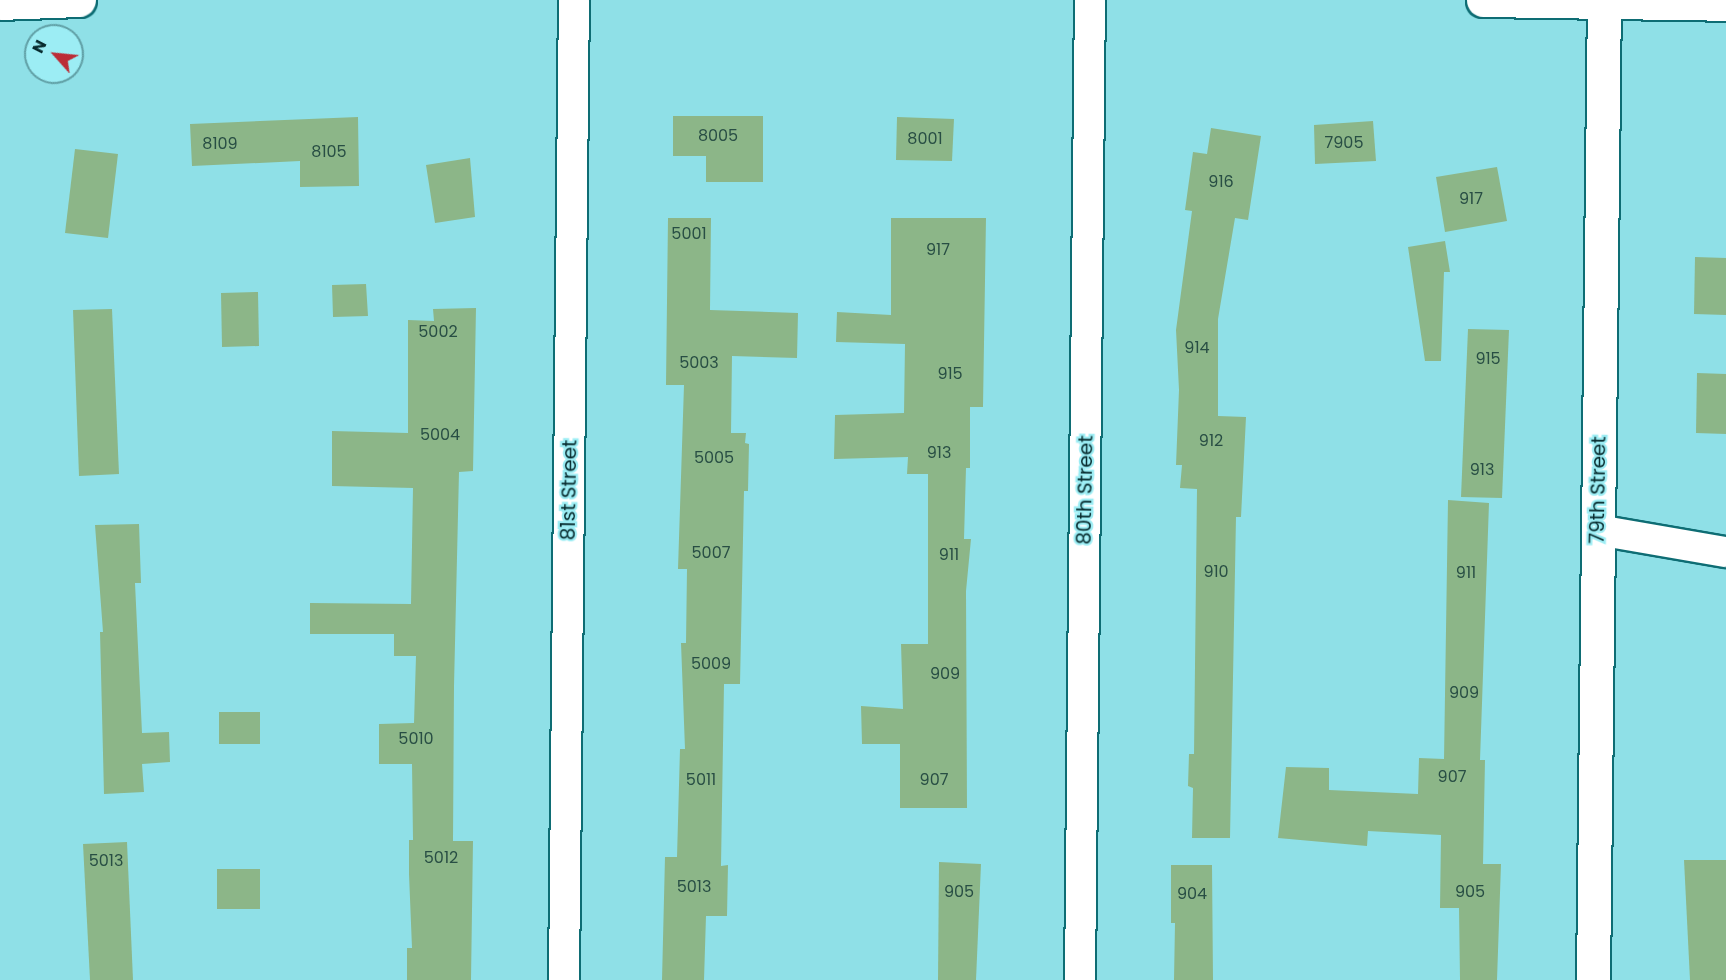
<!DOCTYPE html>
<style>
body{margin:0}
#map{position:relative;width:1726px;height:980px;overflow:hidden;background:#8fe0e7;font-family:Poppins,sans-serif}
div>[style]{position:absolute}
.building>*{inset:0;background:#8cb688}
.roads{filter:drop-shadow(2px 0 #0e6d74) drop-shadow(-2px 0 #0e6d74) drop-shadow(0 2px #0e6d74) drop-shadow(0 -2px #0e6d74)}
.street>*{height:30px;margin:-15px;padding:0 15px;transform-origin:15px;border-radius:15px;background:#fff}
.secondary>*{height:33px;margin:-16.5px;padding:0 16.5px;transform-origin:16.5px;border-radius:16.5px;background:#fff}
span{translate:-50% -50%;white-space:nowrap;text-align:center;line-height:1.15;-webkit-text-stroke:4.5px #9cedf4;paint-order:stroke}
.number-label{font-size:16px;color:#284e44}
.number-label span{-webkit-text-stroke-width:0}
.street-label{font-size:20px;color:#072b2e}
.north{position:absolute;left:24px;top:24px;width:60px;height:60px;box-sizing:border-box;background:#9cedf4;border:2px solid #609fa5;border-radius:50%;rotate:297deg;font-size:16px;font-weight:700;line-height:24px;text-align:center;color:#072b2e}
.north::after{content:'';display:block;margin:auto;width:21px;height:27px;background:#bc2c36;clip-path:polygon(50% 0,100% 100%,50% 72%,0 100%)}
</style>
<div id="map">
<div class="building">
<i style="clip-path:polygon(673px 116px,763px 116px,763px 182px,706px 182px,706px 156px,673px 156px)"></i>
<i style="clip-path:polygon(358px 117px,359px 186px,300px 187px,300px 161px,192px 166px,190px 124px)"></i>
<i style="clip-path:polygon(897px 117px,954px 119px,952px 161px,896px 160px)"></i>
<i style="clip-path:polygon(1373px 121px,1376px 161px,1315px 164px,1314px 125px)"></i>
<i style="clip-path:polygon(1211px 128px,1261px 136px,1248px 220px,1235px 218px,1218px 319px,1218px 416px,1246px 417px,1241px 517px,1236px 517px,1230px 838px,1192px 838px,1193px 788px,1188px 786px,1189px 754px,1194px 754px,1197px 489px,1180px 488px,1182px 465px,1176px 465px,1179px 390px,1176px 330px,1192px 211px,1185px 210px,1193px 152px,1207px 154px)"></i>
<i style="clip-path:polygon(75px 149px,118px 154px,108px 238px,65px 233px)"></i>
<i style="clip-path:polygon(470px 158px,475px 217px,435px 223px,426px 165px)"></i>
<i style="clip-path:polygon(1497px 167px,1507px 221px,1445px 232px,1436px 177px)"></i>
<i style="clip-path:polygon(668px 218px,711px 218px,710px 310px,798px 313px,797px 358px,732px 356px,731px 433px,746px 433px,745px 443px,749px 444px,748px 491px,744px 491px,740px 684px,724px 684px,721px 866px,728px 865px,727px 916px,706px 916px,704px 980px,662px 980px,665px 857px,677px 857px,680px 749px,685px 749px,681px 643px,686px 643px,687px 569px,678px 569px,684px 385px,666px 385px)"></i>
<i style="clip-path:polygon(891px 218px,986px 218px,983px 407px,970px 407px,970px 468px,966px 468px,964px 539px,971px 539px,966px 591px,967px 808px,900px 808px,900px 744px,862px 744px,861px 706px,903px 709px,901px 644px,928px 644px,928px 474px,907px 474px,908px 457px,834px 459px,835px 415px,904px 413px,905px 344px,836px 342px,837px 312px,891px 315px)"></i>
<i style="clip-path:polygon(1445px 241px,1450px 272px,1444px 272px,1441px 361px,1425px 361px,1408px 247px)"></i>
<i style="clip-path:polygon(1695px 257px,1726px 258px,1726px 315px,1694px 314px)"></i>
<i style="clip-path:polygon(366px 284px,368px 316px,333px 317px,332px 285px)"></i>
<i style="clip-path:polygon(258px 292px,259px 346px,222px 347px,221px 293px)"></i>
<i style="clip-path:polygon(476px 308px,473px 471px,459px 472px,454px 686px,453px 841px,473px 841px,471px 980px,407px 980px,407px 948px,412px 948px,409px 874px,409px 840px,413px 840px,412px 764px,379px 764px,379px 724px,414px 723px,416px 656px,394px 656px,394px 634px,310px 634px,310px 603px,411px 604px,413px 488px,332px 486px,332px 431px,408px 433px,408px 320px,434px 321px,433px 309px)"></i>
<i style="clip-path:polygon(112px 309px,119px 474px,79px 476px,73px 310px)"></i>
<i style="clip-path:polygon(1468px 329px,1509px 330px,1502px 498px,1461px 497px)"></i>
<i style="clip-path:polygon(1697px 373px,1726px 374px,1726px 434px,1696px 433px)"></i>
<i style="clip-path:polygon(1448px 500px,1489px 503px,1480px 760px,1485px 760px,1483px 864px,1501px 864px,1497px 980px,1460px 980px,1459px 908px,1440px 908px,1441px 835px,1368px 831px,1367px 846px,1278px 838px,1286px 767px,1329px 768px,1329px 790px,1418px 794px,1419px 758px,1444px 759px)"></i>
<i style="clip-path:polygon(139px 524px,141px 583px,135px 583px,142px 733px,169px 732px,170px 762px,142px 764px,144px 792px,104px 794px,100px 632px,103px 632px,95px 525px)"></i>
<i style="clip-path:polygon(219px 712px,260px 712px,260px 744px,219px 744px)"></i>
<i style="clip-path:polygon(127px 842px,133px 980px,90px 980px,83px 844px)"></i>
<i style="clip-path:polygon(1684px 860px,1726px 860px,1726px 980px,1690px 980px)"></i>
<i style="clip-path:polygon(939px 862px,981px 864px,976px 980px,938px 980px)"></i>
<i style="clip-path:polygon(1171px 865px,1212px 865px,1213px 980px,1174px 980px,1175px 923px,1171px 923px)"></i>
<i style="clip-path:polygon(217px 869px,260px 869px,260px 909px,217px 909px)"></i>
</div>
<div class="roads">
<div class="street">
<i style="left:1598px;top:530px;width:130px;rotate:9.8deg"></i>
<i style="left:564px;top:980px;width:980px;rotate:-89.42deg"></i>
<i style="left:1080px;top:980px;width:980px;rotate:-89.42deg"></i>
</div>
<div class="secondary">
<i style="left:1483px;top:0;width:243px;rotate:0.9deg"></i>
<i style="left:0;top:3px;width:79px;rotate:-2.2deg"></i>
<i style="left:1593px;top:980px;width:980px;rotate:-89.36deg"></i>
</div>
</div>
<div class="number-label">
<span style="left:718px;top:136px">8005</span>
<span style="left:925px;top:139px">8001</span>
<span style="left:1344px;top:143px">7905</span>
<span style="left:220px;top:144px">8109</span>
<span style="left:329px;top:152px">8105</span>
<span style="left:1221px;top:182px">916</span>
<span style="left:1471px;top:199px">917</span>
<span style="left:689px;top:234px">5001</span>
<span style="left:938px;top:250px">917</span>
<span style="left:438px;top:332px">5002</span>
<span style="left:1197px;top:348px">914</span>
<span style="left:1488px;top:359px">915</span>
<span style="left:699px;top:363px">5003</span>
<span style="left:950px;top:374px">915</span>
<span style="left:440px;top:435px">5004</span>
<span style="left:1211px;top:441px">912</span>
<span style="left:939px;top:453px">913</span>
<span style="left:714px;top:458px">5005</span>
<span style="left:1482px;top:470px">913</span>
<span style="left:711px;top:553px">5007</span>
<span style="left:949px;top:555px">911</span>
<span style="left:1216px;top:572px">910</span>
<span style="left:1466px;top:573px">911</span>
<span style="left:711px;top:664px">5009</span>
<span style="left:945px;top:674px">909</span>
<span style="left:1464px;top:693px">909</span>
<span style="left:416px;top:739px">5010</span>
<span style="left:1452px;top:777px">907</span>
<span style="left:701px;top:780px">5011</span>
<span style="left:934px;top:780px">907</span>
<span style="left:441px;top:858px">5012</span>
<span style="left:106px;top:861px">5013</span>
<span style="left:694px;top:887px">5013</span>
<span style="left:959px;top:892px">905</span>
<span style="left:1470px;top:892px">905</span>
<span style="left:1192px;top:894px">904</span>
</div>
<div class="street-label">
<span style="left:569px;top:490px;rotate:-89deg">81st Street</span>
<span style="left:1085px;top:490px;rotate:-89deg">80th Street</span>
<span style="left:1598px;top:490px;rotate:-89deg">79th Street</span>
</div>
<div class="north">N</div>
</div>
